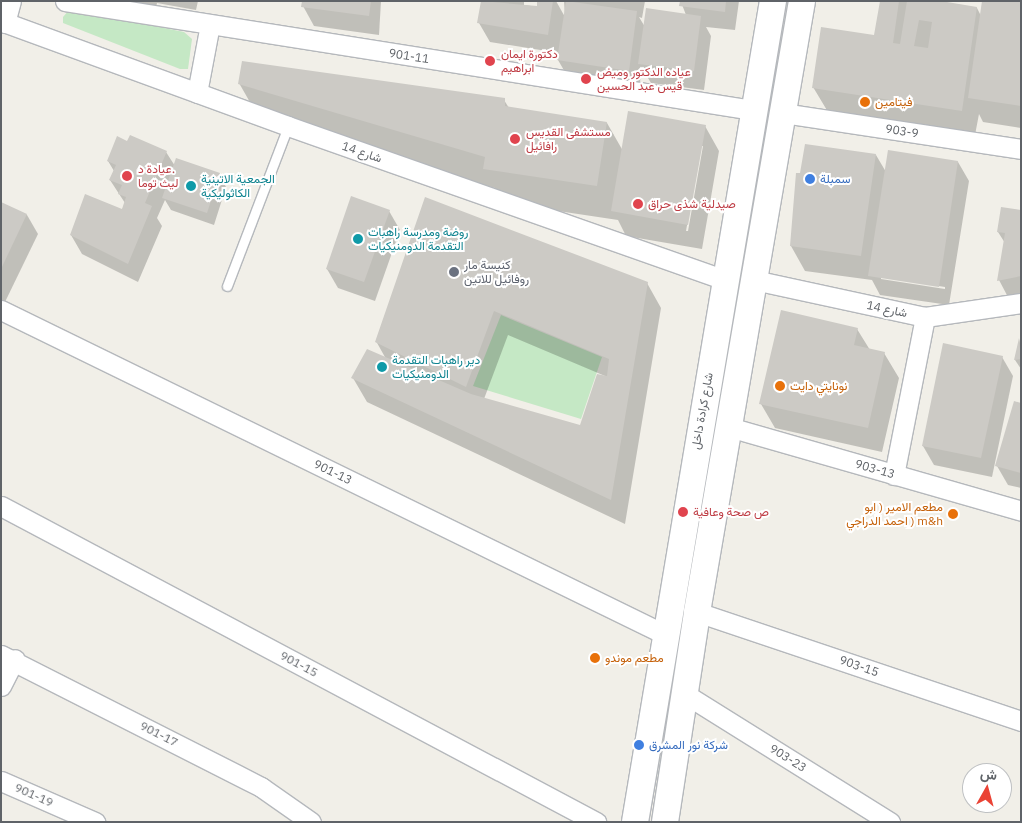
<!DOCTYPE html>
<meta charset="utf-8">
<style>
body{margin:0}
#map{position:relative;width:1022px;height:823px;overflow:hidden;background:#f1efe8;font-family:"IBM Plex Sans",Vazirmatn,sans-serif}
div>[style]{position:absolute}
.green>*{inset:0;background:#c5e8c5}
.shadow>*{inset:0;background:#0003}
.building>*{inset:0;background:#cccac5}
.roads{filter:drop-shadow(1px 0 #b5b8bc) drop-shadow(-1px 0 #b5b8bc) drop-shadow(0 1px #b5b8bc) drop-shadow(0 -1px #b5b8bc)}
.service>*{height:9px;margin:-4.5px;padding:0 4.5px;transform-origin:4.5px;border-radius:4.5px;background:#fff}
.minor>*{height:19px;margin:-9.5px;padding:0 9.5px;transform-origin:9.5px;border-radius:9.5px;background:#fff}
.secondary>*{height:26px;margin:-13px;padding:0 13px;transform-origin:13px;border-radius:13px;background:#fff}
.dots>*{width:14px;height:14px;translate:-50% -50%;box-sizing:border-box;border:2px solid #fff;border-radius:50%}
span{translate:-50% -50%;white-space:nowrap;text-align:center;line-height:1.15;-webkit-text-stroke:4px #fff;paint-order:stroke}
.health-label{font-size:12px;color:#be3a42}
.left{translate:0 -50%;text-align:left}
.street-label{font-size:12px;color:#5f6368}
.food-label{font-size:12px;color:#c56008}
.right{translate:-100% -50%;text-align:right}
.culture-label{font-size:12px;color:#0d838f}
.shop-label{font-size:12px;color:#366cbe}
.worship-label{font-size:12px;color:#5b616d}
.frame{position:absolute;inset:0;border:2px solid #5f6368;pointer-events:none}
.north{position:absolute;left:962px;top:763px;width:50px;height:50px;box-sizing:border-box;background:#fff;border:1px solid #bfc1c3;border-radius:50%;rotate:7deg;font-size:14px;font-weight:700;line-height:20px;text-align:center;color:#5f6368}
.north::after{content:'';display:block;margin:auto;width:18px;height:22px;background:#ea4335;clip-path:polygon(50% 0,100% 100%,50% 72%,0 100%)}
</style>
<div id="map">
<div class="green">
<i style="clip-path:polygon(70px 9px,184px 32px,192px 39px,188px 69px,180px 69px,63px 23px,63px 17px)"></i>
<i style="clip-path:polygon(501px 315px,602px 357px,581px 419px,473px 386px)"></i>
</div>
<div class="shadow">
<i style="clip-path:polygon(134px 1px,198px 1px,196px 10px,157px 3px,155px 13px,138px 9px)"></i>
<i style="clip-path:polygon(303px 1px,381px 1px,379px 35px,314px 26px,303px 6px)"></i>
<i style="clip-path:polygon(482px 1px,524px 1px,524px 5px,538px 7px,539px 1px,556px 1px,565px 17px,564px 1px,645px 1px,642px 18px,639px 17px,645px 27px,686px 15px,681px 2px,672px 1px,739px 1px,735px 30px,706px 27px,711px 36px,704px 90px,651px 83px,642px 68px,639px 89px,569px 79px,558px 60px,559px 53px,490px 42px,479px 23px)"></i>
<i style="clip-path:polygon(881px 1px,934px 1px,977px 8px,981px 16px,984px 1px,1021px 4px,1021px 128px,983px 122px,979px 114px,975px 135px,828px 112px,813px 87px,875px 37px)"></i>
<i style="clip-path:polygon(evenodd,239px 83px,504px 100px,509px 108px,607px 123px,623px 151px,705px 126px,719px 151px,702px 249px,626px 236px,618px 220px,504px 203px,495px 188px,259px 118px,239px 83px,701px 146px,703px 146px,688px 231px,686px 231px,701px 146px)"></i>
<i style="clip-path:polygon(128px 142px,166px 152px,175px 166px,219px 174px,226px 187px,214px 225px,171px 210px,165px 200px,157px 218px,162px 226px,138px 282px,82px 254px,71px 235px,122px 210px,125px 203px,110px 180px,114px 171px,108px 161px)"></i>
<i style="clip-path:polygon(evenodd,876px 155px,886px 172px,958px 162px,969px 181px,949px 305px,880px 295px,872px 280px,805px 271px,791px 246px,801px 174px,876px 155px,881px 277px,945px 287px,945px 289px,881px 279px,881px 277px)"></i>
<i style="clip-path:polygon(evenodd,426px 199px,647px 283px,661px 308px,625px 524px,367px 402px,353px 378px,386px 359px,376px 341px,426px 199px,508px 335px,605px 376px,581px 426px,484px 399px,508px 335px)"></i>
<i style="clip-path:polygon(1px 203px,27px 215px,38px 234px,5px 302px,1px 300px)"></i>
<i style="clip-path:polygon(389px 211px,400px 230px,375px 301px,338px 288px,327px 269px)"></i>
<i style="clip-path:polygon(1021px 211px,1021px 297px,1009px 299px,999px 280px,1005px 243px,998px 232px)"></i>
<i style="clip-path:polygon(857px 329px,870px 350px,884px 353px,899px 378px,882px 452px,775px 428px,761px 404px)"></i>
<i style="clip-path:polygon(1020px 339px,1021px 339px,1021px 369px,1015px 360px)"></i>
<i style="clip-path:polygon(1002px 357px,1013px 376px,992px 477px,934px 465px,923px 446px)"></i>
<i style="clip-path:polygon(1021px 405px,1021px 488px,1008px 485px,997px 466px)"></i>
</div>
<div class="building">
<i style="clip-path:polygon(302px 1px,371px 1px,369px 16px,301px 7px)"></i>
<i style="clip-path:polygon(481px 1px,537px 6px,537px 1px,553px 1px,548px 35px,477px 23px)"></i>
<i style="clip-path:polygon(566px 1px,637px 11px,629px 71px,557px 60px)"></i>
<i style="clip-path:polygon(680px 1px,726px 1px,725px 12px,679px 6px)"></i>
<i style="clip-path:polygon(evenodd,880px 1px,899px 1px,893px 43px,900px 44px,907px 1px,941px 1px,977px 7px,962px 111px,812px 88px,821px 27px,874px 35px,880px 1px,919px 20px,932px 22px,928px 48px,914px 46px,919px 20px)"></i>
<i style="clip-path:polygon(982px 1px,1021px 2px,1021px 106px,968px 98px)"></i>
<i style="clip-path:polygon(646px 8px,701px 16px,694px 71px,638px 64px)"></i>
<i style="clip-path:polygon(242px 61px,505px 98px,505px 106px,607px 122px,597px 186px,483px 169px,485px 157px,238px 84px)"></i>
<i style="clip-path:polygon(628px 111px,706px 125px,688px 225px,611px 211px)"></i>
<i style="clip-path:polygon(130px 135px,167px 151px,145px 203px,152px 206px,128px 264px,70px 235px,85px 194px,122px 209px,126px 197px,118px 194px,122px 185px,109px 180px,116px 165px,107px 161px,117px 136px,127px 141px)"></i>
<i style="clip-path:polygon(805px 144px,876px 154px,861px 256px,790px 246px,796px 173px,800px 173px)"></i>
<i style="clip-path:polygon(888px 150px,958px 161px,939px 287px,868px 276px)"></i>
<i style="clip-path:polygon(176px 158px,220px 173px,207px 213px,162px 198px)"></i>
<i style="clip-path:polygon(351px 196px,390px 210px,364px 282px,326px 269px)"></i>
<i style="clip-path:polygon(425px 197px,648px 282px,611px 500px,351px 378px,367px 349px,471px 394px,580px 425px,597px 374px,607px 376px,609px 359px,494px 311px,466px 387px,375px 342px)"></i>
<i style="clip-path:polygon(1px 202px,27px 214px,1px 269px)"></i>
<i style="clip-path:polygon(1001px 207px,1021px 210px,1021px 276px,997px 281px,1005px 233px,997px 232px)"></i>
<i style="clip-path:polygon(781px 310px,858px 328px,854px 345px,885px 352px,868px 428px,759px 404px)"></i>
<i style="clip-path:polygon(1019px 338px,1021px 359px,1014px 360px)"></i>
<i style="clip-path:polygon(943px 343px,1003px 356px,981px 458px,922px 446px)"></i>
<i style="clip-path:polygon(1014px 401px,1021px 403px,1021px 473px,995px 466px)"></i>
</div>
<div class="roads">
<div class="service">
<i style="left:227px;top:286px;width:171px;rotate:-69.1deg"></i>
</div>
<div class="minor">
<i style="left:65px;top:1px;width:697px;rotate:9deg"></i>
<i style="left:1px;top:21px;width:306px;rotate:20.1deg"></i>
<i style="left:288px;top:126px;width:463px;rotate:19.4deg"></i>
<i style="left:5px;top:23px;width:23px;rotate:-75deg"></i>
<i style="left:197px;top:93px;width:70px;rotate:-79.3deg"></i>
<i style="left:783px;top:113px;width:241px;rotate:8.6deg"></i>
<i style="left:754px;top:280px;width:175px;rotate:12.2deg"></i>
<i style="left:925px;top:317px;width:97px;rotate:-8.3deg"></i>
<i style="left:1px;top:310px;width:738px;rotate:26.04deg"></i>
<i style="left:729px;top:427px;width:304px;rotate:16deg"></i>
<i style="left:894px;top:475px;width:161px;rotate:-78.9deg"></i>
<i style="left:1px;top:506px;width:674px;rotate:27.97deg"></i>
<i style="left:697px;top:612px;width:342px;rotate:18.6deg"></i>
<i style="left:1px;top:655px;width:292px;rotate:26.9deg"></i>
<i style="left:261px;top:787px;width:61px;rotate:35deg"></i>
<i style="left:1px;top:686px;width:30px;rotate:-63deg"></i>
<i style="left:685px;top:694px;width:242px;rotate:32deg"></i>
<i style="left:1px;top:781px;width:103px;rotate:23.6deg"></i>
</div>
<div class="secondary">
<i style="left:635px;top:822px;width:833px;rotate:-80.46deg"></i>
<i style="left:665px;top:822px;width:212px;rotate:-81.3deg"></i>
<i style="left:697px;top:612px;width:620px;rotate:-80.25deg"></i>
</div>
</div>
<div class="dots">
<i style="left:490px;top:61px;background:#e0444e"></i>
<i style="left:586px;top:79px;background:#e0444e"></i>
<i style="left:865px;top:102px;background:#e8710a"></i>
<i style="left:515px;top:139px;background:#e0444e"></i>
<i style="left:127px;top:176px;background:#e0444e"></i>
<i style="left:810px;top:179px;background:#3f7fe0"></i>
<i style="left:191px;top:186px;background:#0f9aa8"></i>
<i style="left:638px;top:204px;background:#e0444e"></i>
<i style="left:358px;top:239px;background:#0f9aa8"></i>
<i style="left:454px;top:272px;background:#6b7280"></i>
<i style="left:382px;top:367px;background:#0f9aa8"></i>
<i style="left:780px;top:386px;background:#e8710a"></i>
<i style="left:683px;top:512px;background:#e0444e"></i>
<i style="left:953px;top:514px;background:#e8710a"></i>
<i style="left:595px;top:658px;background:#e8710a"></i>
<i style="left:639px;top:745px;background:#3f7fe0"></i>
</div>
<div class="health-label">
<span class="left" style="left:501px;top:61px">دكتورة ايمان<br>ابراهيم</span>
<span class="left" style="left:597px;top:79px">عياده الدكتور وميض<br>قيس عبد الحسين</span>
<span class="left" style="left:526px;top:139px">مستشفى القديس<br>رافائيل</span>
<span class="left" style="left:138px;top:176px">عيادة د.<br>ليث توما</span>
<span class="left" style="left:648px;top:204px">صيدلية شذى حراق</span>
<span class="left" style="left:693px;top:512px">ص صحة وعافية</span>
</div>
<div class="street-label">
<span style="left:409px;top:56px;rotate:9deg">901-11</span>
<span style="left:902px;top:131px;rotate:9deg">903-9</span>
<span style="left:362px;top:152px;rotate:19deg">شارع 14</span>
<span style="left:887px;top:309px;rotate:12deg">شارع 14</span>
<span style="left:702px;top:411px;rotate:-80deg">شارع كرادة داخل</span>
<span style="left:875px;top:469px;rotate:16deg">903-13</span>
<span style="left:333px;top:472px;rotate:26deg">901-13</span>
<span style="left:299px;top:664px;rotate:28deg">901-15</span>
<span style="left:859px;top:666px;rotate:19deg">903-15</span>
<span style="left:159px;top:734px;rotate:27deg">901-17</span>
<span style="left:788px;top:758px;rotate:32deg">903-23</span>
<span style="left:34px;top:795px;rotate:24deg">901-19</span>
</div>
<div class="food-label">
<span class="left" style="left:875px;top:102px">فيتامين</span>
<span class="left" style="left:790px;top:386px">نونايتي دايت</span>
<span class="right" style="left:943px;top:514px">مطعم الامير ( ابو<br>احمد الدراجي ) m&amp;h</span>
<span class="left" style="left:605px;top:658px">مطعم موندو</span>
</div>
<div class="culture-label">
<span class="left" style="left:201px;top:186px">الجمعية الاتينية<br>الكاثوليكية</span>
<span class="left" style="left:368px;top:239px">روضة ومدرسة راهبات<br>التقدمة الدومنيكيات</span>
<span class="left" style="left:392px;top:367px">دير راهبات التقدمة<br>الدومنيكيات</span>
</div>
<div class="shop-label">
<span class="left" style="left:820px;top:179px">سمبلة</span>
<span class="left" style="left:649px;top:745px">شركة نور المشرق</span>
</div>
<div class="worship-label">
<span class="left" style="left:464px;top:272px">كنيسة مار<br>روفائيل للاتين</span>
</div>
<div class="frame"></div>
<div class="north">ش</div>
</div>
